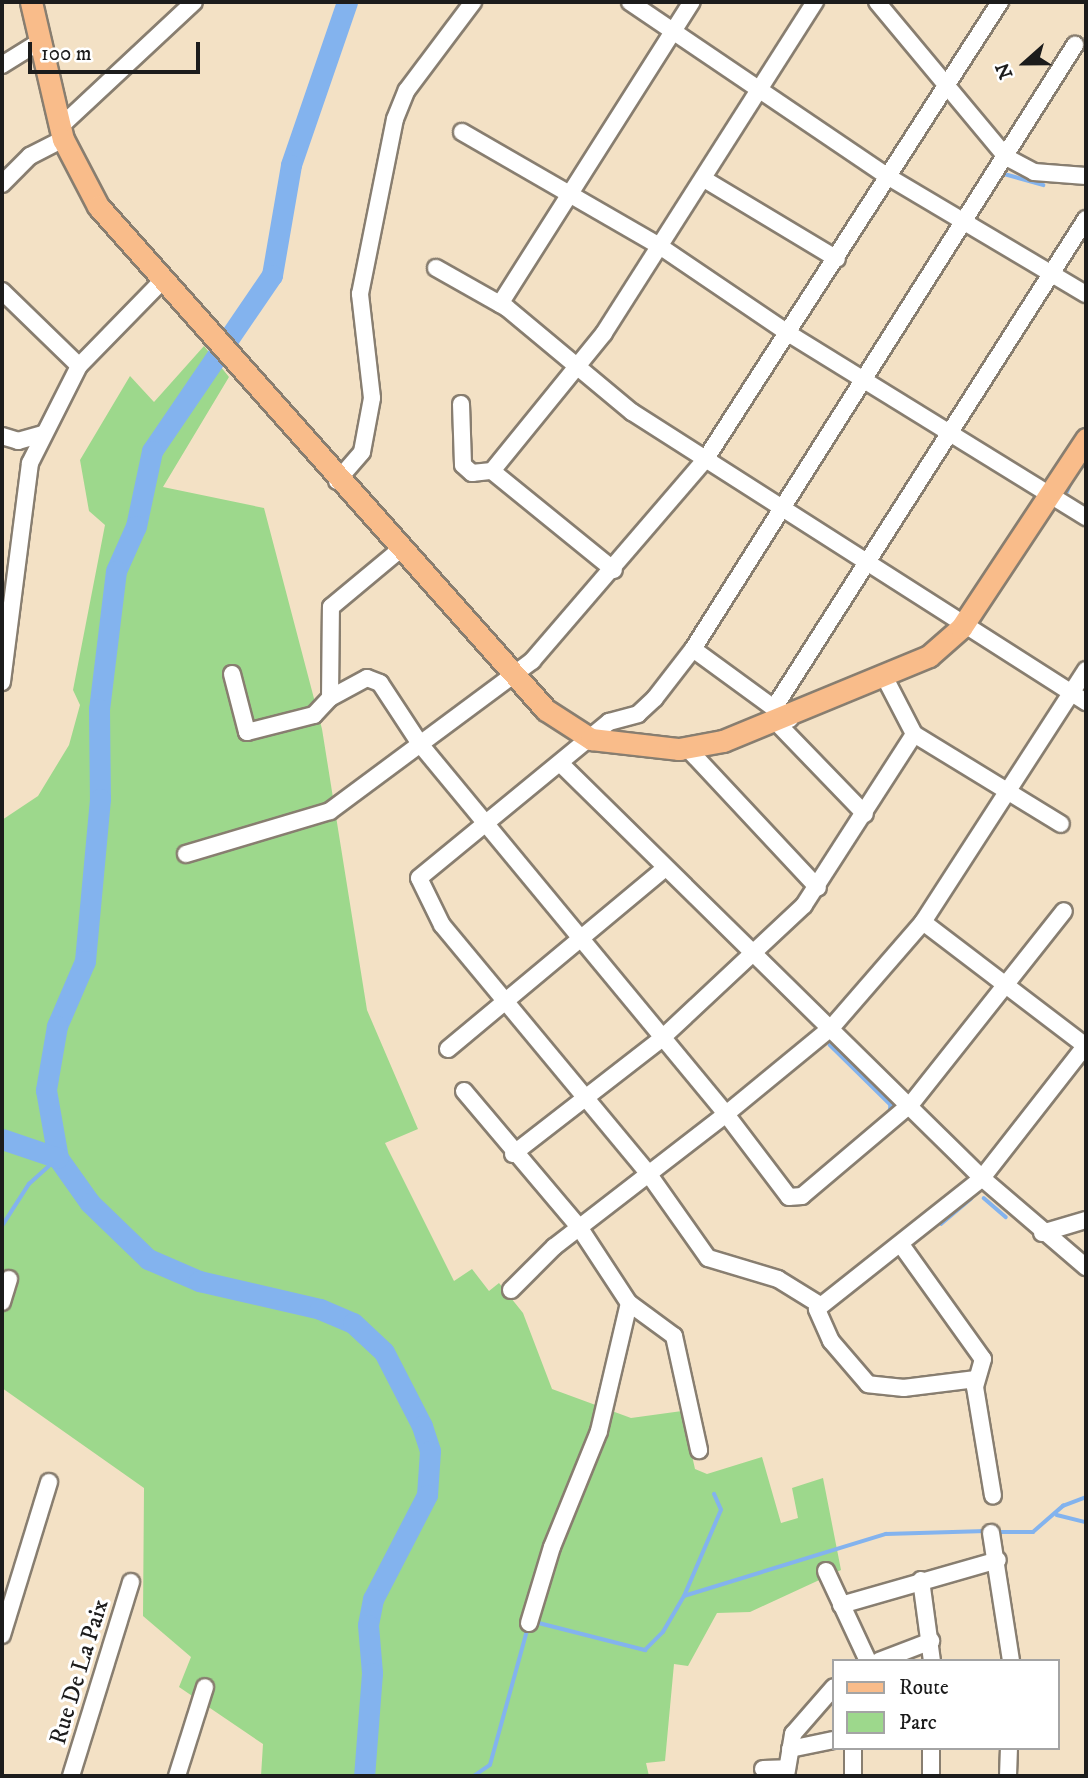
<!DOCTYPE html>
<style>
body{margin:0}
#map{position:relative;width:1088px;height:1778px;overflow:hidden;background:#f3e1c5;font-family:"IM FELL DW Pica",serif}
div>[style]{position:absolute}
.green>*{inset:0;background:#9dd88c}
.stream>*{height:3.5px;margin:-1.75px;padding:0 1.75px;transform-origin:1.75px;border-radius:1.75px;background:#83b3ee}
.river>*{height:21px;margin:-10.5px;padding:0 10.5px;transform-origin:10.5px;border-radius:10.5px;background:#83b3ee}
.roads{filter:drop-shadow(2px 0 #887e70) drop-shadow(-2px 0 #887e70) drop-shadow(0 2px #887e70) drop-shadow(0 -2px #887e70)}
.minor>*{height:16px;margin:-8px;padding:0 8px;transform-origin:8px;border-radius:8px;background:#fff}
.major>*{height:21px;margin:-10.5px;padding:0 10.5px;transform-origin:10.5px;border-radius:10.5px;background:#f9bc8a}
span{translate:-50% -50%;white-space:nowrap;text-align:center;line-height:1.15;-webkit-text-stroke:6px #fff;paint-order:stroke}
.street-label{font-size:24px;color:#1c1c1c}
.frame{position:absolute;inset:0;border:4px solid #1c1c1c;pointer-events:none}
.legend{position:absolute;left:832px;top:1659px;width:228px;height:91px;box-sizing:border-box;background:#fff;border:2px solid #a4a4a4;margin:0;padding:9px 12px;list-style:none;font-size:21px;color:#1c1c1c}
.legend li{display:flex;align-items:center;gap:14px;height:35px}
.legend b{width:35px;border:2px solid #a4a4a4}
.north{position:absolute;left:990px;top:28px;width:70px;height:70px;-webkit-text-stroke:5px #fff;paint-order:stroke;rotate:249deg;font-size:19px;font-weight:700;line-height:28px;text-align:center;color:#1c1c1c}
.north::after{content:'';display:block;margin:auto;width:24px;height:32px;background:#1c1c1c;clip-path:polygon(50% 0,100% 100%,50% 72%,0 100%)}
.scale{position:absolute;left:28px;top:42px;width:172px;height:32px;box-sizing:border-box;border:4px solid #1c1c1c;border-top:0;padding-left:9px;font-size:21px;line-height:24px;white-space:nowrap;color:#1c1c1c;-webkit-text-stroke:5px #fff;paint-order:stroke}
</style>
<div id="map">
<div class="green">
<i style="clip-path:polygon(204px 346px,229px 377px,163px 487px,264px 508px,322px 729px,367px 1010px,418px 1129px,385px 1143px,454px 1281px,472px 1269px,489px 1291px,499px 1283px,523px 1313px,552px 1389px,631px 1418px,682px 1411px,695px 1469px,707px 1474px,762px 1457px,781px 1523px,798px 1518px,792px 1488px,823px 1478px,841px 1570px,750px 1612px,717px 1613px,688px 1666px,674px 1664px,665px 1761px,646px 1763px,649px 1776px,261px 1776px,263px 1744px,179px 1687px,191px 1657px,143px 1616px,144px 1488px,2px 1388px,2px 820px,38px 796px,69px 745px,80px 705px,73px 690px,105px 525px,89px 511px,80px 460px,130px 376px,154px 402px)"></i>
</div>
<div class="stream">
<i style="left:1001px;top:173px;width:44px;rotate:15.9deg"></i>
<i style="left:1067px;top:492px;width:14px;rotate:-69deg"></i>
<i style="left:830px;top:1045px;width:86px;rotate:44.5deg"></i>
<i style="left:891px;top:1105px;width:8px;rotate:97deg"></i>
<i style="left:984px;top:1198px;width:29px;rotate:41deg"></i>
<i style="left:941px;top:1224px;width:39px;rotate:-40deg"></i>
<i style="left:2px;top:1226px;width:50px;rotate:-57.3deg"></i>
<i style="left:29px;top:1184px;width:39px;rotate:-42deg"></i>
<i style="left:1057px;top:1515px;width:30px;rotate:14deg"></i>
<i style="left:997px;top:1532px;width:36px"></i>
<i style="left:1033px;top:1532px;width:40px;rotate:-41deg"></i>
<i style="left:1063px;top:1506px;width:25px;rotate:-21deg"></i>
<i style="left:685px;top:1594px;width:91px;rotate:-66.8deg"></i>
<i style="left:721px;top:1510px;width:17px;rotate:-114deg"></i>
<i style="left:535px;top:1622px;width:114px;rotate:14.3deg"></i>
<i style="left:645px;top:1650px;width:25px;rotate:-45deg"></i>
<i style="left:663px;top:1632px;width:42px;rotate:-59.7deg"></i>
<i style="left:684px;top:1596px;width:211px;rotate:-17.1deg"></i>
<i style="left:886px;top:1534px;width:100px;rotate:-1.7deg"></i>
<i style="left:474px;top:1776px;width:19px;rotate:-35deg"></i>
<i style="left:490px;top:1765px;width:143px;rotate:-74.6deg"></i>
</div>
<div class="river">
<i style="left:347px;top:2px;width:172px;rotate:109deg"></i>
<i style="left:291px;top:165px;width:112px;rotate:99.8deg"></i>
<i style="left:272px;top:275px;width:213px;rotate:124.3deg"></i>
<i style="left:152px;top:451px;width:77px;rotate:102deg"></i>
<i style="left:136px;top:526px;width:49px;rotate:114deg"></i>
<i style="left:116px;top:571px;width:139px;rotate:97deg"></i>
<i style="left:99px;top:709px;width:90px;rotate:89.4deg"></i>
<i style="left:100px;top:799px;width:163px;rotate:95.3deg"></i>
<i style="left:85px;top:961px;width:71px;rotate:113.3deg"></i>
<i style="left:57px;top:1026px;width:65px;rotate:99.8deg"></i>
<i style="left:46px;top:1090px;width:69px;rotate:80deg"></i>
<i style="left:58px;top:1158px;width:55px;rotate:54.6deg"></i>
<i style="left:90px;top:1203px;width:81px;rotate:44deg"></i>
<i style="left:148px;top:1259px;width:56px;rotate:23.3deg"></i>
<i style="left:199px;top:1281px;width:124px;rotate:13deg"></i>
<i style="left:320px;top:1309px;width:36px;rotate:23deg"></i>
<i style="left:353px;top:1323px;width:42px;rotate:43.1deg"></i>
<i style="left:384px;top:1352px;width:83px;rotate:62.8deg"></i>
<i style="left:422px;top:1426px;width:26px;rotate:72deg"></i>
<i style="left:430px;top:1451px;width:44px;rotate:93.9deg"></i>
<i style="left:427px;top:1495px;width:117px;rotate:117.4deg"></i>
<i style="left:373px;top:1599px;width:26px;rotate:101deg"></i>
<i style="left:368px;top:1625px;width:48px;rotate:85.2deg"></i>
<i style="left:372px;top:1673px;width:103px;rotate:94.4deg"></i>
<i style="left:2px;top:1139px;width:59px;rotate:18.7deg"></i>
</div>
<div class="roads">
<div class="minor">
<i style="left:630px;top:2px;width:310px;rotate:34.1deg"></i>
<i style="left:887px;top:176px;width:231px;rotate:30.7deg"></i>
<i style="left:877px;top:2px;width:202px;rotate:50.2deg"></i>
<i style="left:1006px;top:157px;width:32px;rotate:28deg"></i>
<i style="left:1034px;top:172px;width:52px;rotate:4.4deg"></i>
<i style="left:2px;top:65px;width:44px;rotate:-31.9deg"></i>
<i style="left:60px;top:127px;width:183px;rotate:-43deg"></i>
<i style="left:462px;top:132px;width:230px;rotate:30deg"></i>
<i style="left:661px;top:247px;width:157px;rotate:34.1deg"></i>
<i style="left:791px;top:335px;width:347px;rotate:31.7deg"></i>
<i style="left:704px;top:179px;width:155px;rotate:31deg"></i>
<i style="left:2px;top:184px;width:40px;rotate:-45deg"></i>
<i style="left:30px;top:156px;width:37px;rotate:-27deg"></i>
<i style="left:436px;top:268px;width:81px;rotate:29.4deg"></i>
<i style="left:507px;top:308px;width:163px;rotate:39.8deg"></i>
<i style="left:632px;top:412px;width:539px;rotate:32.57deg"></i>
<i style="left:2px;top:291px;width:107px;rotate:44.2deg"></i>
<i style="left:79px;top:366px;width:109px;rotate:116.8deg"></i>
<i style="left:30px;top:463px;width:221px;rotate:97.3deg"></i>
<i style="left:500px;top:304px;width:358px;rotate:-57.6deg"></i>
<i style="left:79px;top:366px;width:119px;rotate:-45.7deg"></i>
<i style="left:461px;top:404px;width:61px;rotate:88.1deg"></i>
<i style="left:463px;top:465px;width:12px;rotate:42deg"></i>
<i style="left:472px;top:473px;width:20px;rotate:-6deg"></i>
<i style="left:2px;top:436px;width:17px;rotate:17deg"></i>
<i style="left:18px;top:441px;width:25px;rotate:-16deg"></i>
<i style="left:492px;top:471px;width:178px;rotate:-50.9deg"></i>
<i style="left:604px;top:333px;width:393px;rotate:-57.5deg"></i>
<i style="left:492px;top:471px;width:157px;rotate:39.1deg"></i>
<i style="left:337px;top:481px;width:38px;rotate:-49deg"></i>
<i style="left:362px;top:452px;width:55px;rotate:-79.5deg"></i>
<i style="left:372px;top:398px;width:105px;rotate:-96.6deg"></i>
<i style="left:360px;top:294px;width:178px;rotate:-78.7deg"></i>
<i style="left:395px;top:119px;width:31px;rotate:-68deg"></i>
<i style="left:407px;top:90px;width:110px;rotate:-53.1deg"></i>
<i style="left:693px;top:649px;width:100px;rotate:36.1deg"></i>
<i style="left:232px;top:674px;width:60px;rotate:75.5deg"></i>
<i style="left:247px;top:732px;width:69px;rotate:-14.2deg"></i>
<i style="left:314px;top:715px;width:23px;rotate:-47deg"></i>
<i style="left:330px;top:698px;width:91px;rotate:-89.4deg"></i>
<i style="left:331px;top:607px;width:94px;rotate:-39.8deg"></i>
<i style="left:885px;top:678px;width:63px;rotate:62.6deg"></i>
<i style="left:914px;top:734px;width:172px;rotate:31.5deg"></i>
<i style="left:330px;top:698px;width:42px;rotate:-28.4deg"></i>
<i style="left:367px;top:678px;width:14px;rotate:21deg"></i>
<i style="left:380px;top:683px;width:73px;rotate:56.7deg"></i>
<i style="left:420px;top:744px;width:480px;rotate:50.4deg"></i>
<i style="left:726px;top:1114px;width:137px;rotate:-39.4deg"></i>
<i style="left:832px;top:1027px;width:139px;rotate:-49.1deg"></i>
<i style="left:923px;top:922px;width:300px;rotate:-57.1deg"></i>
<i style="left:790px;top:719px;width:19px;rotate:-145deg"></i>
<i style="left:774px;top:708px;width:580px;rotate:-57.46deg"></i>
<i style="left:778px;top:724px;width:125px;rotate:46deg"></i>
<i style="left:688px;top:749px;width:190px;rotate:46.9deg"></i>
<i style="left:562px;top:765px;width:589px;rotate:44.52deg"></i>
<i style="left:982px;top:1178px;width:137px;rotate:40.6deg"></i>
<i style="left:186px;top:854px;width:150px;rotate:-16.6deg"></i>
<i style="left:330px;top:811px;width:252px;rotate:-36.6deg"></i>
<i style="left:532px;top:661px;width:265px;rotate:-49.3deg"></i>
<i style="left:705px;top:460px;width:545px;rotate:-57.21deg"></i>
<i style="left:923px;top:922px;width:205px;rotate:37.3deg"></i>
<i style="left:448px;top:1049px;width:281px;rotate:-39.8deg"></i>
<i style="left:464px;top:1091px;width:178px;rotate:49.8deg"></i>
<i style="left:579px;top:1227px;width:91px;rotate:56.7deg"></i>
<i style="left:629px;top:1303px;width:56px;rotate:36.3deg"></i>
<i style="left:674px;top:1336px;width:117px;rotate:77.6deg"></i>
<i style="left:513px;top:1154px;width:187px;rotate:-37.8deg"></i>
<i style="left:661px;top:1039px;width:196px;rotate:-43.1deg"></i>
<i style="left:804px;top:905px;width:203px;rotate:-57.2deg"></i>
<i style="left:1042px;top:1233px;width:46px;rotate:-16.5deg"></i>
<i style="left:902px;top:1246px;width:139px;rotate:54.4deg"></i>
<i style="left:983px;top:1359px;width:29px;rotate:106deg"></i>
<i style="left:975px;top:1387px;width:110px;rotate:80.6deg"></i>
<i style="left:511px;top:1290px;width:61px;rotate:-45deg"></i>
<i style="left:554px;top:1247px;width:217px;rotate:-37.7deg"></i>
<i style="left:726px;top:1114px;width:104px;rotate:52.8deg"></i>
<i style="left:789px;top:1197px;width:13px;rotate:-4deg"></i>
<i style="left:802px;top:1196px;width:143px;rotate:-40.2deg"></i>
<i style="left:911px;top:1104px;width:246px;rotate:-51.6deg"></i>
<i style="left:2px;top:1302px;width:24px;rotate:-73deg"></i>
<i style="left:820px;top:1305px;width:49px;rotate:-148.2deg"></i>
<i style="left:778px;top:1279px;width:73px;rotate:-163.3deg"></i>
<i style="left:708px;top:1258px;width:104px;rotate:-125.2deg"></i>
<i style="left:648px;top:1173px;width:322px;rotate:-129.7deg"></i>
<i style="left:442px;top:925px;width:52px;rotate:-116.1deg"></i>
<i style="left:419px;top:878px;width:246px;rotate:-39.4deg"></i>
<i style="left:609px;top:722px;width:30px;rotate:-15deg"></i>
<i style="left:638px;top:714px;width:23px;rotate:-43deg"></i>
<i style="left:655px;top:698px;width:62px;rotate:-52.2deg"></i>
<i style="left:693px;top:649px;width:715px;rotate:-57.69deg"></i>
<i style="left:976px;top:1379px;width:73px;rotate:172.9deg"></i>
<i style="left:904px;top:1388px;width:36px;rotate:-174deg"></i>
<i style="left:868px;top:1384px;width:57px;rotate:-130.7deg"></i>
<i style="left:831px;top:1341px;width:35px;rotate:-114deg"></i>
<i style="left:817px;top:1309px;width:211px;rotate:-38.4deg"></i>
<i style="left:982px;top:1178px;width:169px;rotate:-52deg"></i>
<i style="left:991px;top:1533px;width:130px;rotate:81.1deg"></i>
<i style="left:826px;top:1571px;width:99px;rotate:65deg"></i>
<i style="left:921px;top:1580px;width:82px;rotate:82.3deg"></i>
<i style="left:841px;top:1605px;width:163px;rotate:-16deg"></i>
<i style="left:529px;top:1623px;width:79px;rotate:-73.2deg"></i>
<i style="left:552px;top:1547px;width:125px;rotate:-67.9deg"></i>
<i style="left:599px;top:1431px;width:131px;rotate:-76.8deg"></i>
<i style="left:2px;top:1635px;width:160px;rotate:-72.9deg"></i>
<i style="left:879px;top:1661px;width:56px;rotate:-21deg"></i>
<i style="left:853px;top:1748px;width:28px;rotate:90deg"></i>
<i style="left:931px;top:1748px;width:28px;rotate:90deg"></i>
<i style="left:790px;top:1749px;width:45px;rotate:-11.6deg"></i>
<i style="left:763px;top:1769px;width:24px;rotate:-2deg"></i>
<i style="left:71px;top:1776px;width:203px;rotate:-72.8deg"></i>
<i style="left:177px;top:1776px;width:93px;rotate:-72.5deg"></i>
<i style="left:786px;top:1776px;width:43px;rotate:-80.5deg"></i>
<i style="left:793px;top:1734px;width:62px;rotate:-48.9deg"></i>
<i style="left:1008px;top:1776px;width:28px;rotate:-88deg"></i>
</div>
<div class="major">
<i style="left:31px;top:2px;width:141px;rotate:76.9deg"></i>
<i style="left:63px;top:139px;width:76px;rotate:62.4deg"></i>
<i style="left:98px;top:206px;width:674px;rotate:48.37deg"></i>
<i style="left:546px;top:710px;width:54px;rotate:32.8deg"></i>
<i style="left:591px;top:739px;width:89px;rotate:6.5deg"></i>
<i style="left:679px;top:749px;width:45px;rotate:-10.3deg"></i>
<i style="left:723px;top:741px;width:223px;rotate:-22.4deg"></i>
<i style="left:929px;top:656px;width:43px;rotate:-41.2deg"></i>
<i style="left:961px;top:628px;width:227px;rotate:-56.5deg"></i>
</div>
</div>
<div class="street-label">
<span style="left:80px;top:1672px;rotate:-73deg">Rue De La Paix</span>
</div>
<div class="frame"></div>
<ul class="legend">
<li><b style="height:9px;background:#f9bc8a"></b>Route</li>
<li><b style="height:19px;background:#9dd88c"></b>Parc</li>
</ul>
<div class="north">N</div>
<div class="scale">100 m</div>
</div>
